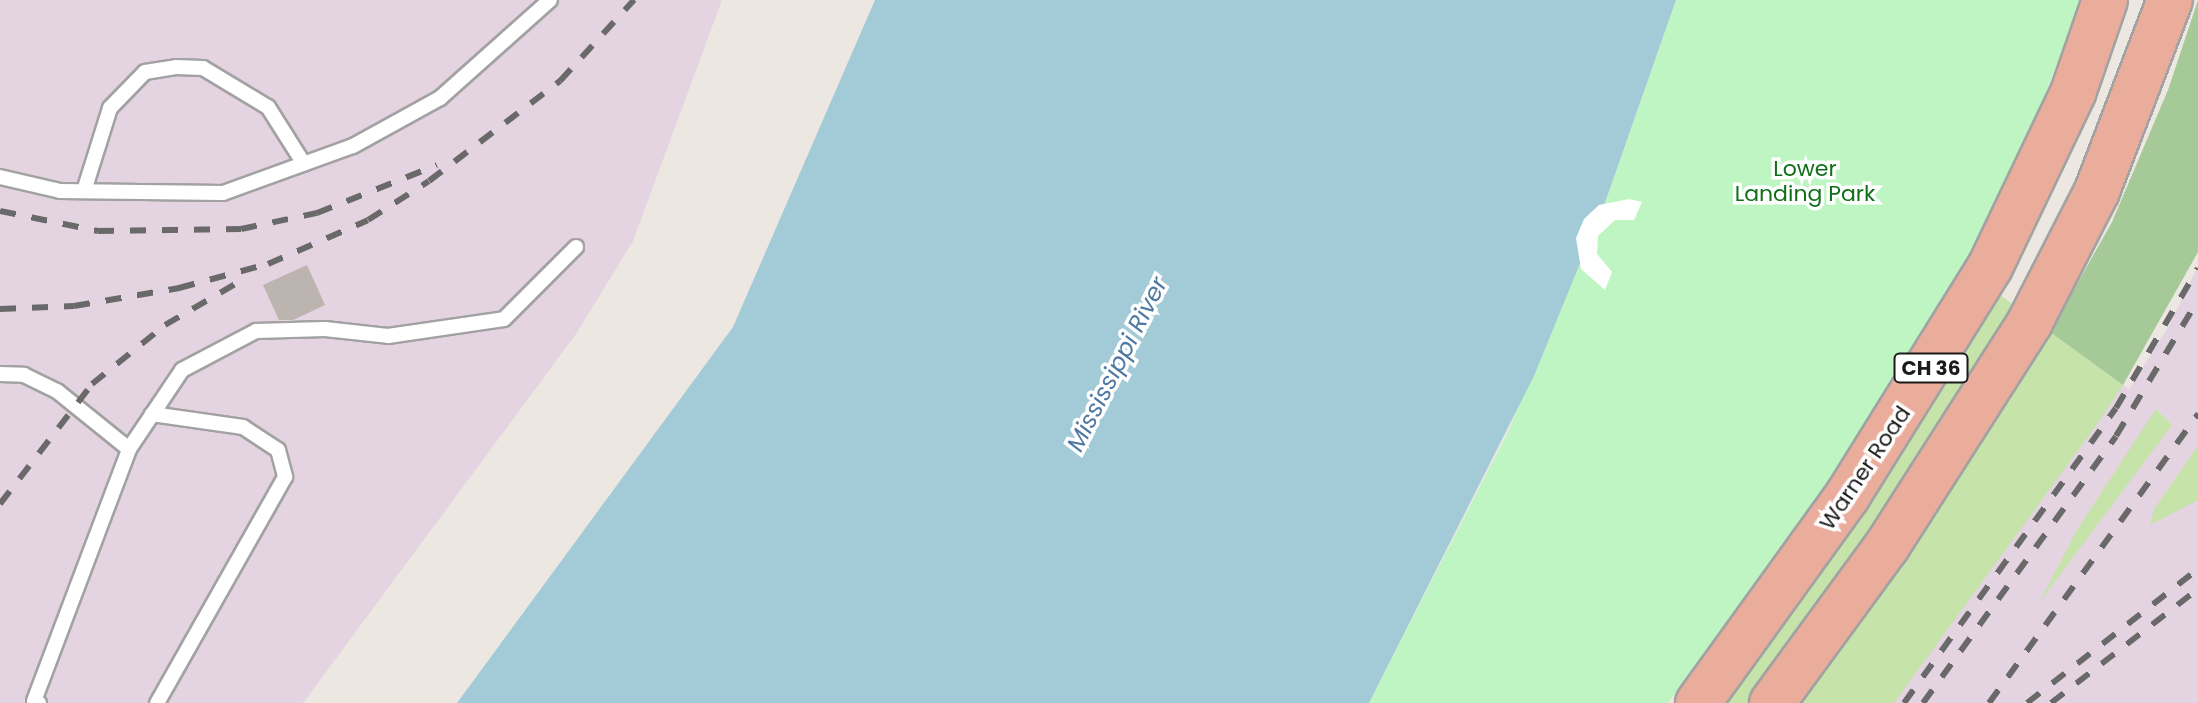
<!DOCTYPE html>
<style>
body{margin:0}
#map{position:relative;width:2198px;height:703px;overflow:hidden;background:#ece8e1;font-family:Poppins,sans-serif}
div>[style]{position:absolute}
.industrial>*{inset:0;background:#e4d3e1}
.grass>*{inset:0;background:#c6e4a9}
.forest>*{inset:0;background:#a6c998}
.park>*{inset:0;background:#bff5c3}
.water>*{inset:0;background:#a3cbd7}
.pier>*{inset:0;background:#fff}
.building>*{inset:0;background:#bcb4ae}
.roads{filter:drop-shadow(2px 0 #a2a2a2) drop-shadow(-2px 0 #a2a2a2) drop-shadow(0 2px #a2a2a2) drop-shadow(0 -2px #a2a2a2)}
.service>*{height:14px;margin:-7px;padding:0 7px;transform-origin:7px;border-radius:7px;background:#fff}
.trunk>*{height:44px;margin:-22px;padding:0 22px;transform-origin:22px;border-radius:22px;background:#eaad9c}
.rail>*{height:6px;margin-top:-3px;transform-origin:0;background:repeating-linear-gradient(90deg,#696969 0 16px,transparent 0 32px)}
span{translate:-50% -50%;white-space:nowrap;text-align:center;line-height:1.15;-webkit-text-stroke:7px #fff;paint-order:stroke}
.shield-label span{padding:2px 6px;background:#fff;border:2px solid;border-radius:6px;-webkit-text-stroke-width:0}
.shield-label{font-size:20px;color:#1b1b1b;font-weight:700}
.park-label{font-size:22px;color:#126f19}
.street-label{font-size:22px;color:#1b1b1b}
.water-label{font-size:24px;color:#4f79a3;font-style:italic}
</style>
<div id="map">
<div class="industrial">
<i style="clip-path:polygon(0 0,722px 0,633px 241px,576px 334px,303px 703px,0 703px)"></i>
<i style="clip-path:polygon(2198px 266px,2198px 703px,1887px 703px,2117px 381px,2129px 389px,2170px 324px)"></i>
</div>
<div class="grass">
<i style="clip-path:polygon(1995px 291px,2019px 309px,1785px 659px,1750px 703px,1718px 703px)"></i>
<i style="clip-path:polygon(2050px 332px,2123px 385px,2098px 423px,1894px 703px,1801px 703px,1915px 546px)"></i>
<i style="clip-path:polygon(2156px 409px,2172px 425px,2039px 603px,2078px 528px)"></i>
<i style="clip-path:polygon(2198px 446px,2198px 500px,2150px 525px,2154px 509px)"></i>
</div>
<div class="forest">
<i style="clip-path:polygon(2198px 0,2198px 252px,2123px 385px,2050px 332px,2112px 222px,2168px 90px)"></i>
</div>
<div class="park">
<i style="clip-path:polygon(1676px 0,2082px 0,2022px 153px,1963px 268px,1846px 456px,1668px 703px,1369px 703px,1508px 432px,1607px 197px)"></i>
</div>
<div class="water">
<i style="clip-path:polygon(875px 0,1676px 0,1607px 197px,1534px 376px,1369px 703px,457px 703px,733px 327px)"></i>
</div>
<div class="pier">
<i style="clip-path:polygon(1629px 199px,1642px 202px,1634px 220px,1615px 220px,1598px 236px,1597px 254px,1612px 272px,1605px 290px,1581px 269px,1576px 238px,1584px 219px,1599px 205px)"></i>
</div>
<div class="building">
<i style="clip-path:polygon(307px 265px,325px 305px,293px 320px,279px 320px,263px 285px)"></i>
</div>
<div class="roads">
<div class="service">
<i style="left:0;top:177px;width:62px;rotate:13.1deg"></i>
<i style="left:60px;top:191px;width:163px;rotate:0.7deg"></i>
<i style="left:223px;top:193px;width:138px;rotate:-19.9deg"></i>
<i style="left:353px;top:146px;width:99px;rotate:-28.9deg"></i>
<i style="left:440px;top:98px;width:147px;rotate:-41.7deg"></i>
<i style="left:84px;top:191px;width:87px;rotate:-72.6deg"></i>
<i style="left:110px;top:108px;width:50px;rotate:-45.8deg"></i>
<i style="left:145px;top:72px;width:31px;rotate:-9deg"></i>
<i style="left:176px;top:67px;width:27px;rotate:2deg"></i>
<i style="left:203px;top:68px;width:76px;rotate:31deg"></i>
<i style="left:268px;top:107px;width:67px;rotate:57.7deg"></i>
<i style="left:0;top:374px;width:24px;rotate:2deg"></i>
<i style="left:24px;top:375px;width:37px;rotate:26deg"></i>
<i style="left:57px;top:391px;width:92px;rotate:38.9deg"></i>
<i style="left:152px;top:414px;width:92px;rotate:8.1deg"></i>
<i style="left:243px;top:427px;width:42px;rotate:33.3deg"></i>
<i style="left:278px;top:450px;width:28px;rotate:75deg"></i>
<i style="left:285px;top:477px;width:260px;rotate:119.5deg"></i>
<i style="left:39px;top:703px;width:5px;rotate:-158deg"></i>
<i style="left:34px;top:701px;width:269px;rotate:-69.3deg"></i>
<i style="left:129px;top:449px;width:95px;rotate:-56.1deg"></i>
<i style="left:182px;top:370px;width:84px;rotate:-27.8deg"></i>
<i style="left:256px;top:331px;width:69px;rotate:-1.7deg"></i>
<i style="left:325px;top:329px;width:63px;rotate:6.3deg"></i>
<i style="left:388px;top:336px;width:117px;rotate:-8.3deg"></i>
<i style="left:504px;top:319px;width:102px;rotate:-45deg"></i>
</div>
<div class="trunk">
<i style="left:1698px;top:703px;width:256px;rotate:-54.2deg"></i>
<i style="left:1848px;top:495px;width:269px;rotate:-58.1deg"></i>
<i style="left:1990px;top:267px;width:193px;rotate:-64.5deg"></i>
<i style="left:2073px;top:93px;width:98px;rotate:-71deg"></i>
<i style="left:1772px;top:703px;width:195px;rotate:-53.8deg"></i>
<i style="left:1887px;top:546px;width:266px;rotate:-57.4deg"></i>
<i style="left:2030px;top:322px;width:147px;rotate:-62.9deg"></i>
<i style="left:2097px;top:191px;width:204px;rotate:-69.1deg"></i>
</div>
</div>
<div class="rail">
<i style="left:0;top:211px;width:100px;rotate:11.5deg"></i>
<i style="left:98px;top:231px;width:143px;rotate:-0.8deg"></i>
<i style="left:241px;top:229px;width:78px;rotate:-11.9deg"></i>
<i style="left:317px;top:213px;width:129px;rotate:-21.8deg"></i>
<i style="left:0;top:309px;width:74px;rotate:-2.3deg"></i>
<i style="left:74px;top:306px;width:107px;rotate:-9.7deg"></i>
<i style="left:179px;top:288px;width:92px;rotate:-15.1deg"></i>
<i style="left:268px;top:264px;width:109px;rotate:-23.7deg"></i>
<i style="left:368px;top:220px;width:72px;rotate:-32.6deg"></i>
<i style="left:429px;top:181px;width:165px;rotate:-37.4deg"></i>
<i style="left:560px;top:81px;width:110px;rotate:-47.6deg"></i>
<i style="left:0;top:504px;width:151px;rotate:-52.5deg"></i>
<i style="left:92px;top:384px;width:94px;rotate:-38.9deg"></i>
<i style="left:165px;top:325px;width:95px;rotate:-30.3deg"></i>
<i style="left:1904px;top:703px;width:363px;rotate:-54.3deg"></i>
<i style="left:2116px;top:408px;width:162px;rotate:-59.6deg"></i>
<i style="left:1923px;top:703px;width:329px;rotate:-54.1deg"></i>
<i style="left:2116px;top:436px;width:159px;rotate:-58.9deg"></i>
<i style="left:1989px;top:703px;width:357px;rotate:-54.1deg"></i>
<i style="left:2027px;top:703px;width:217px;rotate:-38.1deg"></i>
<i style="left:2051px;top:703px;width:186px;rotate:-37.8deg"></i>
</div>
<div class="shield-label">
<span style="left:1931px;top:368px">CH 36</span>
</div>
<div class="park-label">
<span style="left:1805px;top:181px">Lower<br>Landing Park</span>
</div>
<div class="street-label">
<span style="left:1865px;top:468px;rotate:-56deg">Warner Road</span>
</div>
<div class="water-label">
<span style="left:1117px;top:364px;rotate:-63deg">Mississippi River</span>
</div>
</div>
